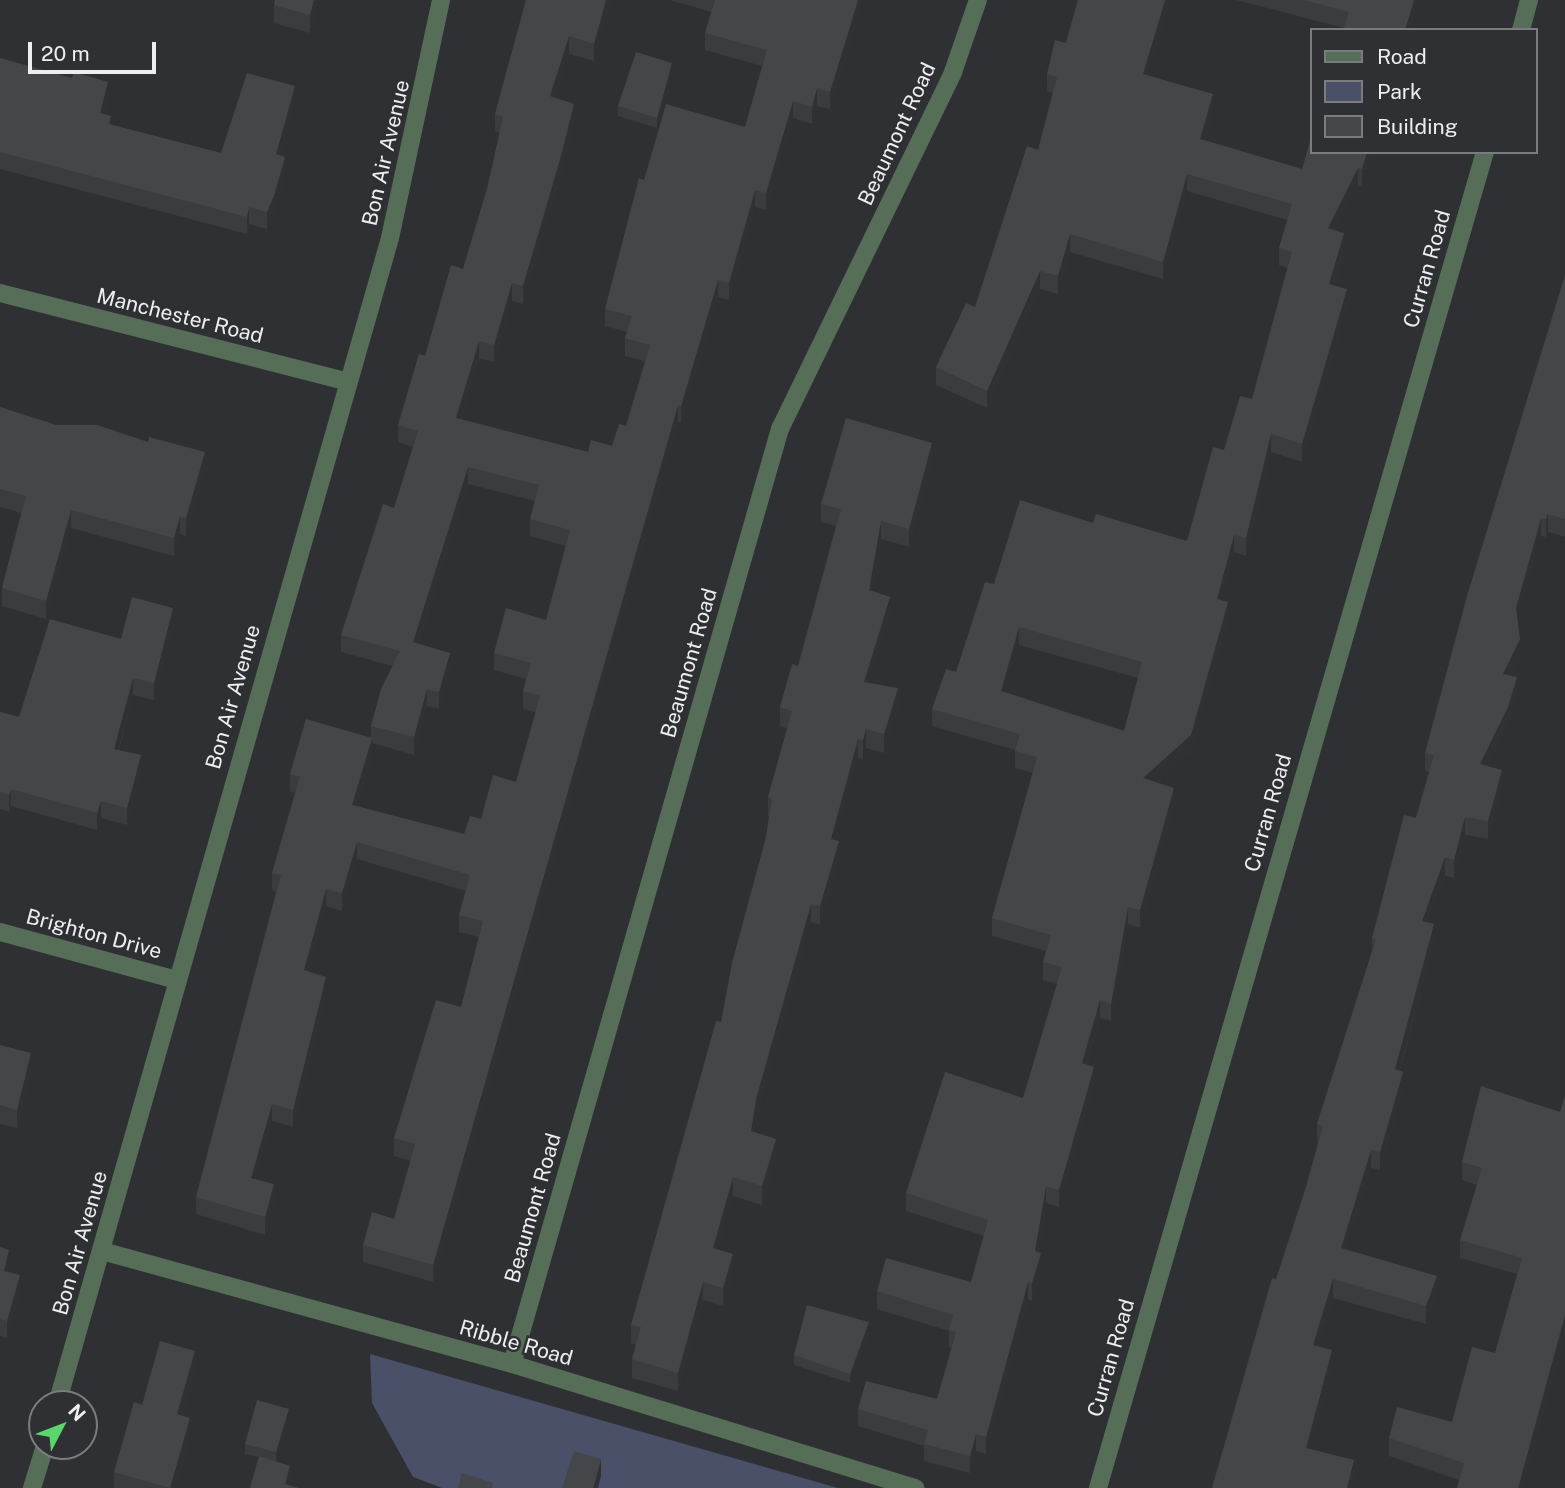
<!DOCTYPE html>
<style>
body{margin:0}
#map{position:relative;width:1565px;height:1488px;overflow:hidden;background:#2e3033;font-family:"Public Sans",sans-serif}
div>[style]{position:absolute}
.green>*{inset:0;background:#495068}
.street>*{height:18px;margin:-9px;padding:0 9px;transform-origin:9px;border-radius:9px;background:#566e57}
.wall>*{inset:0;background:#3b3c40}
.shaded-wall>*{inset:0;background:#303134}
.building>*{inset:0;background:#45464a}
span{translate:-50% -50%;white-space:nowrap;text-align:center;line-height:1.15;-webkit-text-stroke:5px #2e3033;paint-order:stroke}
.street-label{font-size:21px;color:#edeef0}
.legend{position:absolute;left:1310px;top:28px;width:228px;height:126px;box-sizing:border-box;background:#2e3033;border:2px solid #7a7c7f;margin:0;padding:9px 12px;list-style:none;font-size:21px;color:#edeef0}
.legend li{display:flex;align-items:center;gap:14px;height:35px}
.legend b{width:35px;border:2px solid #7a7c7f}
.north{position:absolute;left:28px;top:1390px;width:70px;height:70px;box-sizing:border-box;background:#2e3033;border:2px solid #7a7c7f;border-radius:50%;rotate:48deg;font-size:19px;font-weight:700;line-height:28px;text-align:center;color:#edeef0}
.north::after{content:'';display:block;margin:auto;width:24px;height:32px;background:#5bd56e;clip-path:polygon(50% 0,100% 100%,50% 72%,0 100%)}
.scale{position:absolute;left:28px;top:42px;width:128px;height:32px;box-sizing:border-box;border:4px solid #edeef0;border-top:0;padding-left:9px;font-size:21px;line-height:24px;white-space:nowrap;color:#edeef0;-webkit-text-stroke:5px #2e3033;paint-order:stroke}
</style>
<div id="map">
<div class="green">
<i style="clip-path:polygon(370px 1354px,838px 1488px,442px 1488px,413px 1477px,372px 1403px)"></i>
</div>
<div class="street">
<i style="left:1521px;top:30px;width:31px;rotate:-75deg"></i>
<i style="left:0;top:293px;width:359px;rotate:14.3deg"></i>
<i style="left:0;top:932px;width:183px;rotate:15.2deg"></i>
<i style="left:102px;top:1251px;width:425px;rotate:15.4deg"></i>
<i style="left:512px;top:1364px;width:422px;rotate:17.1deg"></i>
<i style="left:512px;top:1364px;width:973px;rotate:-74.01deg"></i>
<i style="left:780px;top:429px;width:397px;rotate:-64.1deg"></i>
<i style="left:953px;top:72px;width:76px;rotate:-70.9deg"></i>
<i style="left:57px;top:1404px;width:1213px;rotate:-74.06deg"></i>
<i style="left:390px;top:238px;width:243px;rotate:-77.9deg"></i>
<i style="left:32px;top:1488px;width:44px;rotate:-72.8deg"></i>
<i style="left:1098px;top:1488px;width:1391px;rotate:-73.85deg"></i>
</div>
<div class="wall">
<i style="clip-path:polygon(275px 0,319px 0,310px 33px,274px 23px,274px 5px)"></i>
<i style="clip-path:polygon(evenodd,526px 0,611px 0,594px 61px,569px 54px,555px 98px,574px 121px,561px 173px,523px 304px,512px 301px,494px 362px,479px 358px,461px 419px,588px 452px,612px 446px,626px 426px,645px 361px,625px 356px,625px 338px,627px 332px,605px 326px,605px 309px,644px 180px,745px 127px,762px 66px,705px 50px,705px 33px,711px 12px,670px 0,863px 0,830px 109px,817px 106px,812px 124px,793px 118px,766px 210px,755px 207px,729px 300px,718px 297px,681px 423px,678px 422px,433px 1282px,363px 1262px,363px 1245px,394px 1219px,411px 1161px,394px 1156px,394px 1138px,461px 1007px,479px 937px,459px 932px,459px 915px,466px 891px,357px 859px,342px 911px,326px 906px,308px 972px,326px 995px,293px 1127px,272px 1121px,255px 1179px,274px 1202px,265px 1235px,196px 1214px,196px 1197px,276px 892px,272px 890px,272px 873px,295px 793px,290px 791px,290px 774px,371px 738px,371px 726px,392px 666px,341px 652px,341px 635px,394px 508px,413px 447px,398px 442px,398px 425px,425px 356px,463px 269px,487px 189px,500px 133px,495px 131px,495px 114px,526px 0,468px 484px,535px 501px,530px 519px,530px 536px,566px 546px,546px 620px,494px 653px,494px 670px,526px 679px,523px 691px,523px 709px,536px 712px,516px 782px,481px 819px,464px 834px,357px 806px,372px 755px,372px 743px,414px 755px,427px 706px,439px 709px,450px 670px,418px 644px,468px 484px)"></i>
<i style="clip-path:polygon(evenodd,1078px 0,1170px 0,1148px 75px,1213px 112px,1205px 140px,1302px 169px,1311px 152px,1371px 152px,1362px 187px,1358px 186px,1335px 231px,1344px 251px,1334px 286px,1347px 307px,1302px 462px,1271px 452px,1246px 556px,1234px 552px,1221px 600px,1228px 619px,1191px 752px,1157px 783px,1174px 805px,1140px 928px,1128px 924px,1111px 1021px,1100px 1018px,1087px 1064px,1094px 1084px,1059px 1207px,1046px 1203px,1038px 1252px,1041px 1270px,1032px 1301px,1028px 1299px,986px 1454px,976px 1451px,970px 1473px,924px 1461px,924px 1446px,858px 1426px,858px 1409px,937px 1399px,952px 1348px,949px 1347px,949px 1331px,877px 1309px,877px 1291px,971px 1282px,984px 1236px,906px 1211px,906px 1193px,1023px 1098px,1057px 984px,1043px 980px,1043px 962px,1046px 951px,992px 936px,992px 918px,1033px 773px,1015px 768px,1015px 750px,932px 726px,932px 709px,956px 672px,994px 584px,1093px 523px,1187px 541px,1224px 450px,1252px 399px,1287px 268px,1279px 265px,1279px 248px,1287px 220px,1187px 191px,1163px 279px,1070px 252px,1058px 294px,1040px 289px,987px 408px,936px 385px,936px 367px,975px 307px,1038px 150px,1053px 93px,1047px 91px,1047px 74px,1066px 43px,1078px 0,1019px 645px,1138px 678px,1124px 731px,1005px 692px,1019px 645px)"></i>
<i style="clip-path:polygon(1236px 0,1418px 0,1410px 30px,1343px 30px,1344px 28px)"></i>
<i style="clip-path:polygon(0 58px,108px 99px,104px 114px,111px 125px,221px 153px,295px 104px,280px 155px,285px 174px,274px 214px,267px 229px,249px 224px,247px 234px,0 169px)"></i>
<i style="clip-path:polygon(672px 72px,657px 128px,618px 116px,618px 106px)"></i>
<i style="clip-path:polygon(1565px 275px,1565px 537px,1548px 532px,1546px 537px,1541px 536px,1517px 620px,1520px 657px,1511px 676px,1517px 695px,1508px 725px,1488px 766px,1502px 788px,1488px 839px,1465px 835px,1454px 878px,1445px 876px,1428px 922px,1434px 942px,1400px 1071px,1403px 1090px,1380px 1170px,1371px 1168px,1346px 1250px,1437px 1294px,1426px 1324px,1333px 1298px,1318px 1346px,1332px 1368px,1310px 1450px,1354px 1478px,1351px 1488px,1212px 1488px,1306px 1187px,1318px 1143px,1317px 1142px,1317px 1124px,1372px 951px,1372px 938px,1416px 818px,1429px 772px,1425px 771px,1425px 753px)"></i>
<i style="clip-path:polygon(0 407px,56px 425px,205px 470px,186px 536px,180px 534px,174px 556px,71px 528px,46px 619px,2px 606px,2px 588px,21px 513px,0 507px)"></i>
<i style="clip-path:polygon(932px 461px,909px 547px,881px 539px,872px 591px,890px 615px,869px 683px,898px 707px,884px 753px,866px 748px,863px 759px,858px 758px,835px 840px,839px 860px,820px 925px,811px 922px,756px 1118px,754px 1132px,776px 1157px,762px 1205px,733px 1196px,718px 1249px,733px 1272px,723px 1306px,703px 1300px,678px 1391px,632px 1378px,632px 1359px,636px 1345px,631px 1343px,631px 1325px,721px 1022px,766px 837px,769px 816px,768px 816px,768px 797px,787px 728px,780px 726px,780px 707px,798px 666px,836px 526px,821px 522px,821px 504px)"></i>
<i style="clip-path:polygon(173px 625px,154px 700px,133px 695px,119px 750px,141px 772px,127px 825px,101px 818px,97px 830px,11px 806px,9px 812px,0 809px,0 712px,19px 717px,121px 639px)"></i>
<i style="clip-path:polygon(0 1045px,31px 1072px,17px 1128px,0 1124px)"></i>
<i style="clip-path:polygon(1565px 1096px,1565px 1333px,1523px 1488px,1457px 1488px,1459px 1480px,1389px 1456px,1389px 1438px,1452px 1422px,1495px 1353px,1517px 1274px,1460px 1258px,1460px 1240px,1477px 1185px,1462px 1180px,1462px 1162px,1560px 1112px)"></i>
<i style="clip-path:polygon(0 1247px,9px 1267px,8px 1272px,20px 1292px,7px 1338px,0 1336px)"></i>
<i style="clip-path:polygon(869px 1332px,850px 1383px,794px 1365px,794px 1355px)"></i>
<i style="clip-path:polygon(195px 1370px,182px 1416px,190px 1437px,175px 1488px,114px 1488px,114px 1472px,142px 1405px)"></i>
<i style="clip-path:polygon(289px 1418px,276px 1461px,290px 1483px,290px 1485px,250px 1488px,259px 1457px,245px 1454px,245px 1444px)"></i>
</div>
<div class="shaded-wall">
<i style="clip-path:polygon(314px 0,319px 0,310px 33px,310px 15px)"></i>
<i style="clip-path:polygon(606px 0,611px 0,594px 61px,594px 44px)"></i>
<i style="clip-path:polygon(858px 0,863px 0,830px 109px,830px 92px)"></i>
<i style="clip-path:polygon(1165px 0,1170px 0,1143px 92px,1143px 74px)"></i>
<i style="clip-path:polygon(1414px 0,1418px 0,1410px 30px,1405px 30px)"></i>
<i style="clip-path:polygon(569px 36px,569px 54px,550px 113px,550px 96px)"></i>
<i style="clip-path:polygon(672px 63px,672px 72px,657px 128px,657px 118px)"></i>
<i style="clip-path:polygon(108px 82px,108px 99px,100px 131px,100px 113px)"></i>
<i style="clip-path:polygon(295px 86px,295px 104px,276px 171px,276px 154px)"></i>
<i style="clip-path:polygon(817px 88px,817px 106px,812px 124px,812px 107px)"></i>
<i style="clip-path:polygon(1213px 94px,1213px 112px,1200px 156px,1200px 139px)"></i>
<i style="clip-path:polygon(793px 101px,793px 118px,766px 210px,766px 193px)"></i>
<i style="clip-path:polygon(574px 104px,574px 121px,561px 173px,523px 304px,523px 286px)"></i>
<i style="clip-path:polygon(1367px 152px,1371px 152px,1362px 187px,1362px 169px)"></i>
<i style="clip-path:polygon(285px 157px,285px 174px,274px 214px,267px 229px,267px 212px)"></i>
<i style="clip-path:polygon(1358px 168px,1358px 186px,1328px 246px,1328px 228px)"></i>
<i style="clip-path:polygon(1187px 174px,1187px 191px,1163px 279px,1163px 262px)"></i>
<i style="clip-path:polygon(755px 190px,755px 207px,729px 300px,729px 283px)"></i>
<i style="clip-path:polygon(249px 207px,249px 224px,247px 234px,247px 217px)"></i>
<i style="clip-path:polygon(1344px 233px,1344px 251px,1329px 302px,1329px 284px)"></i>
<i style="clip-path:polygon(1070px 234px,1070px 252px,1058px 294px,1058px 276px)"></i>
<i style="clip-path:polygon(1040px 271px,1040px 289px,987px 408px,987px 391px)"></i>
<i style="clip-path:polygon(718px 280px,718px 297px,681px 423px,681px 406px)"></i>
<i style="clip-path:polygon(512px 283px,512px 301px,494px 362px,494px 345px)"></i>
<i style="clip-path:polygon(1347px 289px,1347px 307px,1302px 462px,1302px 444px)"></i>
<i style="clip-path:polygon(479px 341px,479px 358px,456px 435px,456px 418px)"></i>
<i style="clip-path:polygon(678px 405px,678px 422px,433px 1282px,433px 1265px)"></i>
<i style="clip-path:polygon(1271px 434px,1271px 452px,1246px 556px,1246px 538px)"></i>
<i style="clip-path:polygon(932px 443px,932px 461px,909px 547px,909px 529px)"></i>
<i style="clip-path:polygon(205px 452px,205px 470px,186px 536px,186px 518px)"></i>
<i style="clip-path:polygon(468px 467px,468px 484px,413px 659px,413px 642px)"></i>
<i style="clip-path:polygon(71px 510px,71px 528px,46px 619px,46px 601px)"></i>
<i style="clip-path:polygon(1548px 514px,1548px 532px,1546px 537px,1546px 519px)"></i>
<i style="clip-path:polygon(180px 516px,180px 534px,174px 556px,174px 538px)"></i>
<i style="clip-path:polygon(1541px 518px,1541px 536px,1516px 626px,1516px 608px)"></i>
<i style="clip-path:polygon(881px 521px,881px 539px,869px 608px,869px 590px)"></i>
<i style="clip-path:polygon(1234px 535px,1234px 552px,1217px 616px,1217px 599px)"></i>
<i style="clip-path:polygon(890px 597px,890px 615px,864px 700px,864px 682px)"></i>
<i style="clip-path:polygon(1228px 602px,1228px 619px,1191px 752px,1143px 796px,1143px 778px)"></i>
<i style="clip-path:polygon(173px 608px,173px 625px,154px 700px,154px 683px)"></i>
<i style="clip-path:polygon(1019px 627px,1019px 645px,1001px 708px,1001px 691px)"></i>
<i style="clip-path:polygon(1520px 639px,1520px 657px,1503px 692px,1503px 674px)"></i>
<i style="clip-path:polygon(450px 653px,450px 670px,439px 709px,439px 692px)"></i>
<i style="clip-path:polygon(1517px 677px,1517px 695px,1508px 725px,1480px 782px,1480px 764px)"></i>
<i style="clip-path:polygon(133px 678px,133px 695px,114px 765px,114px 749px)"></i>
<i style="clip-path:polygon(898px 688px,898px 707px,884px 753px,884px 734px)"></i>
<i style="clip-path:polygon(427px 689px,427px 706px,414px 755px,414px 737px)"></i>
<i style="clip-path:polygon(866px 729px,866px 748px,863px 759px,863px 740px)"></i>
<i style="clip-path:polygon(372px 738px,372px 755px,352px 822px,352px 805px)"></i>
<i style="clip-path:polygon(858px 739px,858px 758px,831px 858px,831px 839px)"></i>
<i style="clip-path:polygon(141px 755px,141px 772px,127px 825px,127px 808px)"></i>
<i style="clip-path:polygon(1502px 770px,1502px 788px,1488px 839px,1488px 821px)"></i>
<i style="clip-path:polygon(1174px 788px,1174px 805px,1140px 928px,1140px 910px)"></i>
<i style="clip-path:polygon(11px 789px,11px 806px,9px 812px,9px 795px)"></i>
<i style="clip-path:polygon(101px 801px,101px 818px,97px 830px,97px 813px)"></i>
<i style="clip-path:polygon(1465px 817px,1465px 835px,1454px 878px,1454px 860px)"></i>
<i style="clip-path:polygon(839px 841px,839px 860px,820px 925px,820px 906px)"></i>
<i style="clip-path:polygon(357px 842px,357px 859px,342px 911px,342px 893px)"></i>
<i style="clip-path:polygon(1445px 857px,1445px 876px,1422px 939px,1422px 921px)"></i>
<i style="clip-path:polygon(326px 889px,326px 906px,304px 988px,304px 970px)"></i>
<i style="clip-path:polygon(811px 904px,811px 922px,756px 1118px,751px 1149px,751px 1131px,756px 1099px)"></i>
<i style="clip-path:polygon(1128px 907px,1128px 924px,1111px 1021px,1111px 1004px)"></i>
<i style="clip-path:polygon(1434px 924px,1434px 942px,1395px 1087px,1395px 1069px)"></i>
<i style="clip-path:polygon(326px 977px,326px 995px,293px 1127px,293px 1110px)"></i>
<i style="clip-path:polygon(1100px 1000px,1100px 1018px,1082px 1080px,1082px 1063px)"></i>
<i style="clip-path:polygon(31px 1053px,31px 1072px,17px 1128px,17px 1110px)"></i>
<i style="clip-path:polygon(1094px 1067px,1094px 1084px,1059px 1207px,1059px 1190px)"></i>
<i style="clip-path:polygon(1403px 1072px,1403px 1090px,1380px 1170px,1380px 1152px)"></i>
<i style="clip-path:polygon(272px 1104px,272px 1121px,251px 1195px,251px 1178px)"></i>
<i style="clip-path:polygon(776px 1139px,776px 1157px,762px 1205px,762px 1186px)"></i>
<i style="clip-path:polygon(1371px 1150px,1371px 1168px,1341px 1267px,1341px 1248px)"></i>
<i style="clip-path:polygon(733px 1177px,733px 1196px,713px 1266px,713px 1248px)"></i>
<i style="clip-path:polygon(2px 1178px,2px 1195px,0 1202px,0 1185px)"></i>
<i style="clip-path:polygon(274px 1184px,274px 1202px,265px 1235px,265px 1217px)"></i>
<i style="clip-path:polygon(1046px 1186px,1046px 1203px,1035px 1269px,1035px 1251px)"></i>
<i style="clip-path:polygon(9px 1250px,9px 1267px,4px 1288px,4px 1271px)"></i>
<i style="clip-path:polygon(1041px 1253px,1041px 1270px,1032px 1301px,1032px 1283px)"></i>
<i style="clip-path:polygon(733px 1254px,733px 1272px,723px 1306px,723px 1288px)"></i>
<i style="clip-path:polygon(20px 1275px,20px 1292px,7px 1338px,7px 1321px)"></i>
<i style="clip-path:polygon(1437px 1276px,1437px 1294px,1426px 1324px,1426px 1306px)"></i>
<i style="clip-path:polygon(1333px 1279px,1333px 1298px,1313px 1363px,1313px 1345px)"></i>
<i style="clip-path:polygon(703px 1282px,703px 1300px,678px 1391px,678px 1373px)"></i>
<i style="clip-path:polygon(1028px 1282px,1028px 1299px,986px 1454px,986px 1437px)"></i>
<i style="clip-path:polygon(1565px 1315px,1565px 1333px,1523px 1488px,1518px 1488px)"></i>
<i style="clip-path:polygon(869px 1322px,869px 1332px,850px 1383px,850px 1374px)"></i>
<i style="clip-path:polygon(1332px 1350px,1332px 1368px,1306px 1466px,1306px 1448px)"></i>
<i style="clip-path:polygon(195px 1351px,195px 1370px,177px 1433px,177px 1414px)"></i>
<i style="clip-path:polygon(289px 1409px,289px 1418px,276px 1462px,276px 1452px)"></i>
<i style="clip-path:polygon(190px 1418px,190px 1437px,175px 1488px,170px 1488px)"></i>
<i style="clip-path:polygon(976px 1434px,976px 1451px,970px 1473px,970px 1456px)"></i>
<i style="clip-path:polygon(601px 1459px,601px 1476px,598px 1488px,593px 1488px)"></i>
<i style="clip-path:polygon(1354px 1460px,1354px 1478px,1351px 1488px,1347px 1488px)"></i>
<i style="clip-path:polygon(290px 1466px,290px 1483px,289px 1488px,285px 1484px)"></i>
</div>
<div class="building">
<i style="clip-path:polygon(275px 0,314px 0,310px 15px,274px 5px)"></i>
<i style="clip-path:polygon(526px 0,606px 0,594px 44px,569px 36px,550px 96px,574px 104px,561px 156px,523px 286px,512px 283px,494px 345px,479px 341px,456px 418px,588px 452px,591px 440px,612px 446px,619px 424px,626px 426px,650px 345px,625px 338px,632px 316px,605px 309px,639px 178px,644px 180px,666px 104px,745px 127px,767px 50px,705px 33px,715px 0,858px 0,830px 92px,817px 88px,812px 107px,793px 101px,766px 193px,755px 190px,729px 283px,718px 280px,681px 406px,678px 405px,433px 1265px,363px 1245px,372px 1212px,394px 1219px,415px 1144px,394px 1138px,436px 1000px,461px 1007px,483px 921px,459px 915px,470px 875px,357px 842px,342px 893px,326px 889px,304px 970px,326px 977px,293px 1110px,272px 1104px,251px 1178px,274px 1184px,265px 1217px,196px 1197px,281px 875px,272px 873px,300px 777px,290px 774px,306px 719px,372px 738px,352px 805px,464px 834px,470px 816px,481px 819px,493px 775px,516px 782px,540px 696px,523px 691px,531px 663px,494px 653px,506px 608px,546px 620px,570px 530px,530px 519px,539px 485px,468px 467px,413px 642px,450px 653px,439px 692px,427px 689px,414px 737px,371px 726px,381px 689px,400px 651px,341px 635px,383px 504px,394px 508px,418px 431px,398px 425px,419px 354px,425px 356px,451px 265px,463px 269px,487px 189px,503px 117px,495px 114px)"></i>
<i style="clip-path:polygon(evenodd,1078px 0,1165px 0,1143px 74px,1213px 94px,1200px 139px,1302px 169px,1311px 138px,1311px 152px,1367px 152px,1362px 169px,1358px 168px,1328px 228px,1344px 233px,1329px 284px,1347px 289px,1302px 444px,1271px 434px,1246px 538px,1234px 535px,1217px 599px,1228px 602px,1191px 735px,1143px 778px,1174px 788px,1140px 910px,1128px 907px,1111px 1004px,1100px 1000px,1082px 1063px,1094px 1067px,1059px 1190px,1046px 1186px,1035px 1251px,1041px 1253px,1032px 1283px,1028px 1282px,986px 1437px,976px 1434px,970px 1456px,924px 1444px,928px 1430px,858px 1409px,866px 1381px,937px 1399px,956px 1332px,949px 1330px,953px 1315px,877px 1291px,886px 1258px,971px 1282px,988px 1220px,906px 1193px,945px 1072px,1023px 1098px,1062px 967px,1043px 962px,1051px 935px,992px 918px,1037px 757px,1015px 751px,1020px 734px,932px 709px,946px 669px,956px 672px,985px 582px,994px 584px,1020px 500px,1093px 523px,1096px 514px,1187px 541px,1213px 447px,1224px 450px,1240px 396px,1252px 399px,1292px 252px,1279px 248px,1292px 204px,1187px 174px,1163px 262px,1070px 234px,1058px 276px,1040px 271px,987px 391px,936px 367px,966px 303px,975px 307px,1027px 146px,1038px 150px,1057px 77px,1047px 74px,1055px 40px,1066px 43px,1078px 0,1019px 627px,1142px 662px,1124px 731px,1001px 691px,1019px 627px)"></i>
<i style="clip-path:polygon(1303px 0,1414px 0,1405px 30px,1343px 30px,1349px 12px)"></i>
<i style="clip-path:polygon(636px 52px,672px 63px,657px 118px,618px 106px)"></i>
<i style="clip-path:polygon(0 58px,72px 78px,74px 72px,108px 82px,100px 113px,111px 116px,109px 124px,221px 153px,247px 73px,295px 86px,276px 154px,285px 157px,274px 196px,267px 212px,249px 207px,247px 217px,0 152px)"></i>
<i style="clip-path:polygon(1565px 275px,1565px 519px,1548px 514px,1546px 519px,1541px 518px,1516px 608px,1520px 639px,1503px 674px,1517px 677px,1508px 707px,1480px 764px,1502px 770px,1488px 821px,1465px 817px,1454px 860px,1445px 857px,1422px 921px,1434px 924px,1395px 1069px,1403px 1072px,1380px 1152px,1371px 1150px,1341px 1248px,1437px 1276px,1426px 1306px,1333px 1279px,1313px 1345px,1332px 1350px,1306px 1448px,1354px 1460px,1347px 1488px,1212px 1488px,1272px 1278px,1276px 1279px,1306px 1187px,1323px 1126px,1317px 1124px,1376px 939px,1372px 938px,1404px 815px,1416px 818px,1434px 755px,1425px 753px,1467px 596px)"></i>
<i style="clip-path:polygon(0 407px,56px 425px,97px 425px,148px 442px,149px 437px,205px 452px,186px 518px,180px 516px,174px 538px,71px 510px,46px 601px,2px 588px,26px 496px,0 489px)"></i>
<i style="clip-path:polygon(846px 418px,932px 443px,909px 529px,881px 521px,869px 590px,890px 597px,864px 682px,898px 688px,884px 734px,866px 729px,863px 740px,858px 739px,831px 839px,839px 841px,820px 906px,811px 904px,756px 1099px,751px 1131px,776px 1139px,762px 1186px,733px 1177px,713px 1248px,733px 1254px,723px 1288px,703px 1282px,678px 1373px,632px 1359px,641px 1327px,631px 1325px,716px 1021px,721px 1022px,732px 963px,766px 837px,772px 799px,768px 797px,792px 711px,780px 707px,792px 664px,798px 666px,841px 509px,821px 504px)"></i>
<i style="clip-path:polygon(132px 597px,173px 608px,154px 683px,133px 678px,114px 749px,141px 755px,127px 808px,101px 801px,97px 813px,11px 789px,9px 795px,0 792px,0 712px,19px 717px,50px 619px,121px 639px)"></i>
<i style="clip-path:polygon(0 1045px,31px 1053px,17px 1110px,0 1105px)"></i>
<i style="clip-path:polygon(1481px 1086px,1560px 1112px,1565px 1096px,1565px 1315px,1518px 1488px,1457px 1488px,1464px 1463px,1389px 1438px,1397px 1407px,1452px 1422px,1472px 1347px,1495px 1353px,1522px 1258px,1460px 1240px,1482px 1168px,1462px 1162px)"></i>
<i style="clip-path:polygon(0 1247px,9px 1250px,4px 1271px,20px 1275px,7px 1321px,0 1319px)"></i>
<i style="clip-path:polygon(807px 1305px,869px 1322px,850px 1374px,794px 1355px)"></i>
<i style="clip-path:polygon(160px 1341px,195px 1351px,177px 1414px,190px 1418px,170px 1488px,114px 1472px,134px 1402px,142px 1405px)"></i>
<i style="clip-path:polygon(257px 1400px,289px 1409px,276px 1452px,245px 1444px)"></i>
<i style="clip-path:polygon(574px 1451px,601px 1459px,593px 1488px,562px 1488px)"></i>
<i style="clip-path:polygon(259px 1456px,290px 1466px,285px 1484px,299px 1488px,250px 1488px)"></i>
<i style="clip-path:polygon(462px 1473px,493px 1483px,492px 1488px,458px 1488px)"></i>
</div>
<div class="street-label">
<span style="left:897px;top:134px;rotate:-65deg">Beaumont Road</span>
<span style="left:386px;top:153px;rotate:-77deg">Bon Air Avenue</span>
<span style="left:1427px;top:269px;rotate:-74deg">Curran Road</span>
<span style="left:180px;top:316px;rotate:14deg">Manchester Road</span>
<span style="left:689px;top:663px;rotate:-74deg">Beaumont Road</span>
<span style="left:233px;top:697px;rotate:-74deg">Bon Air Avenue</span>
<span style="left:1268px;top:813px;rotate:-74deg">Curran Road</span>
<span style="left:94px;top:934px;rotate:15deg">Brighton Drive</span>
<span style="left:533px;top:1208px;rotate:-74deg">Beaumont Road</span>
<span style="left:80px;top:1243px;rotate:-74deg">Bon Air Avenue</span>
<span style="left:516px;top:1343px;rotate:16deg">Ribble Road</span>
<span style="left:1111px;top:1358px;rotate:-74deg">Curran Road</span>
</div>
<ul class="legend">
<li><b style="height:9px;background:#566e57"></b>Road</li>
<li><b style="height:19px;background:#495068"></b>Park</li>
<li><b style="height:19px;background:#45464a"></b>Building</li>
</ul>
<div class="north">N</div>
<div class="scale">20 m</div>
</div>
